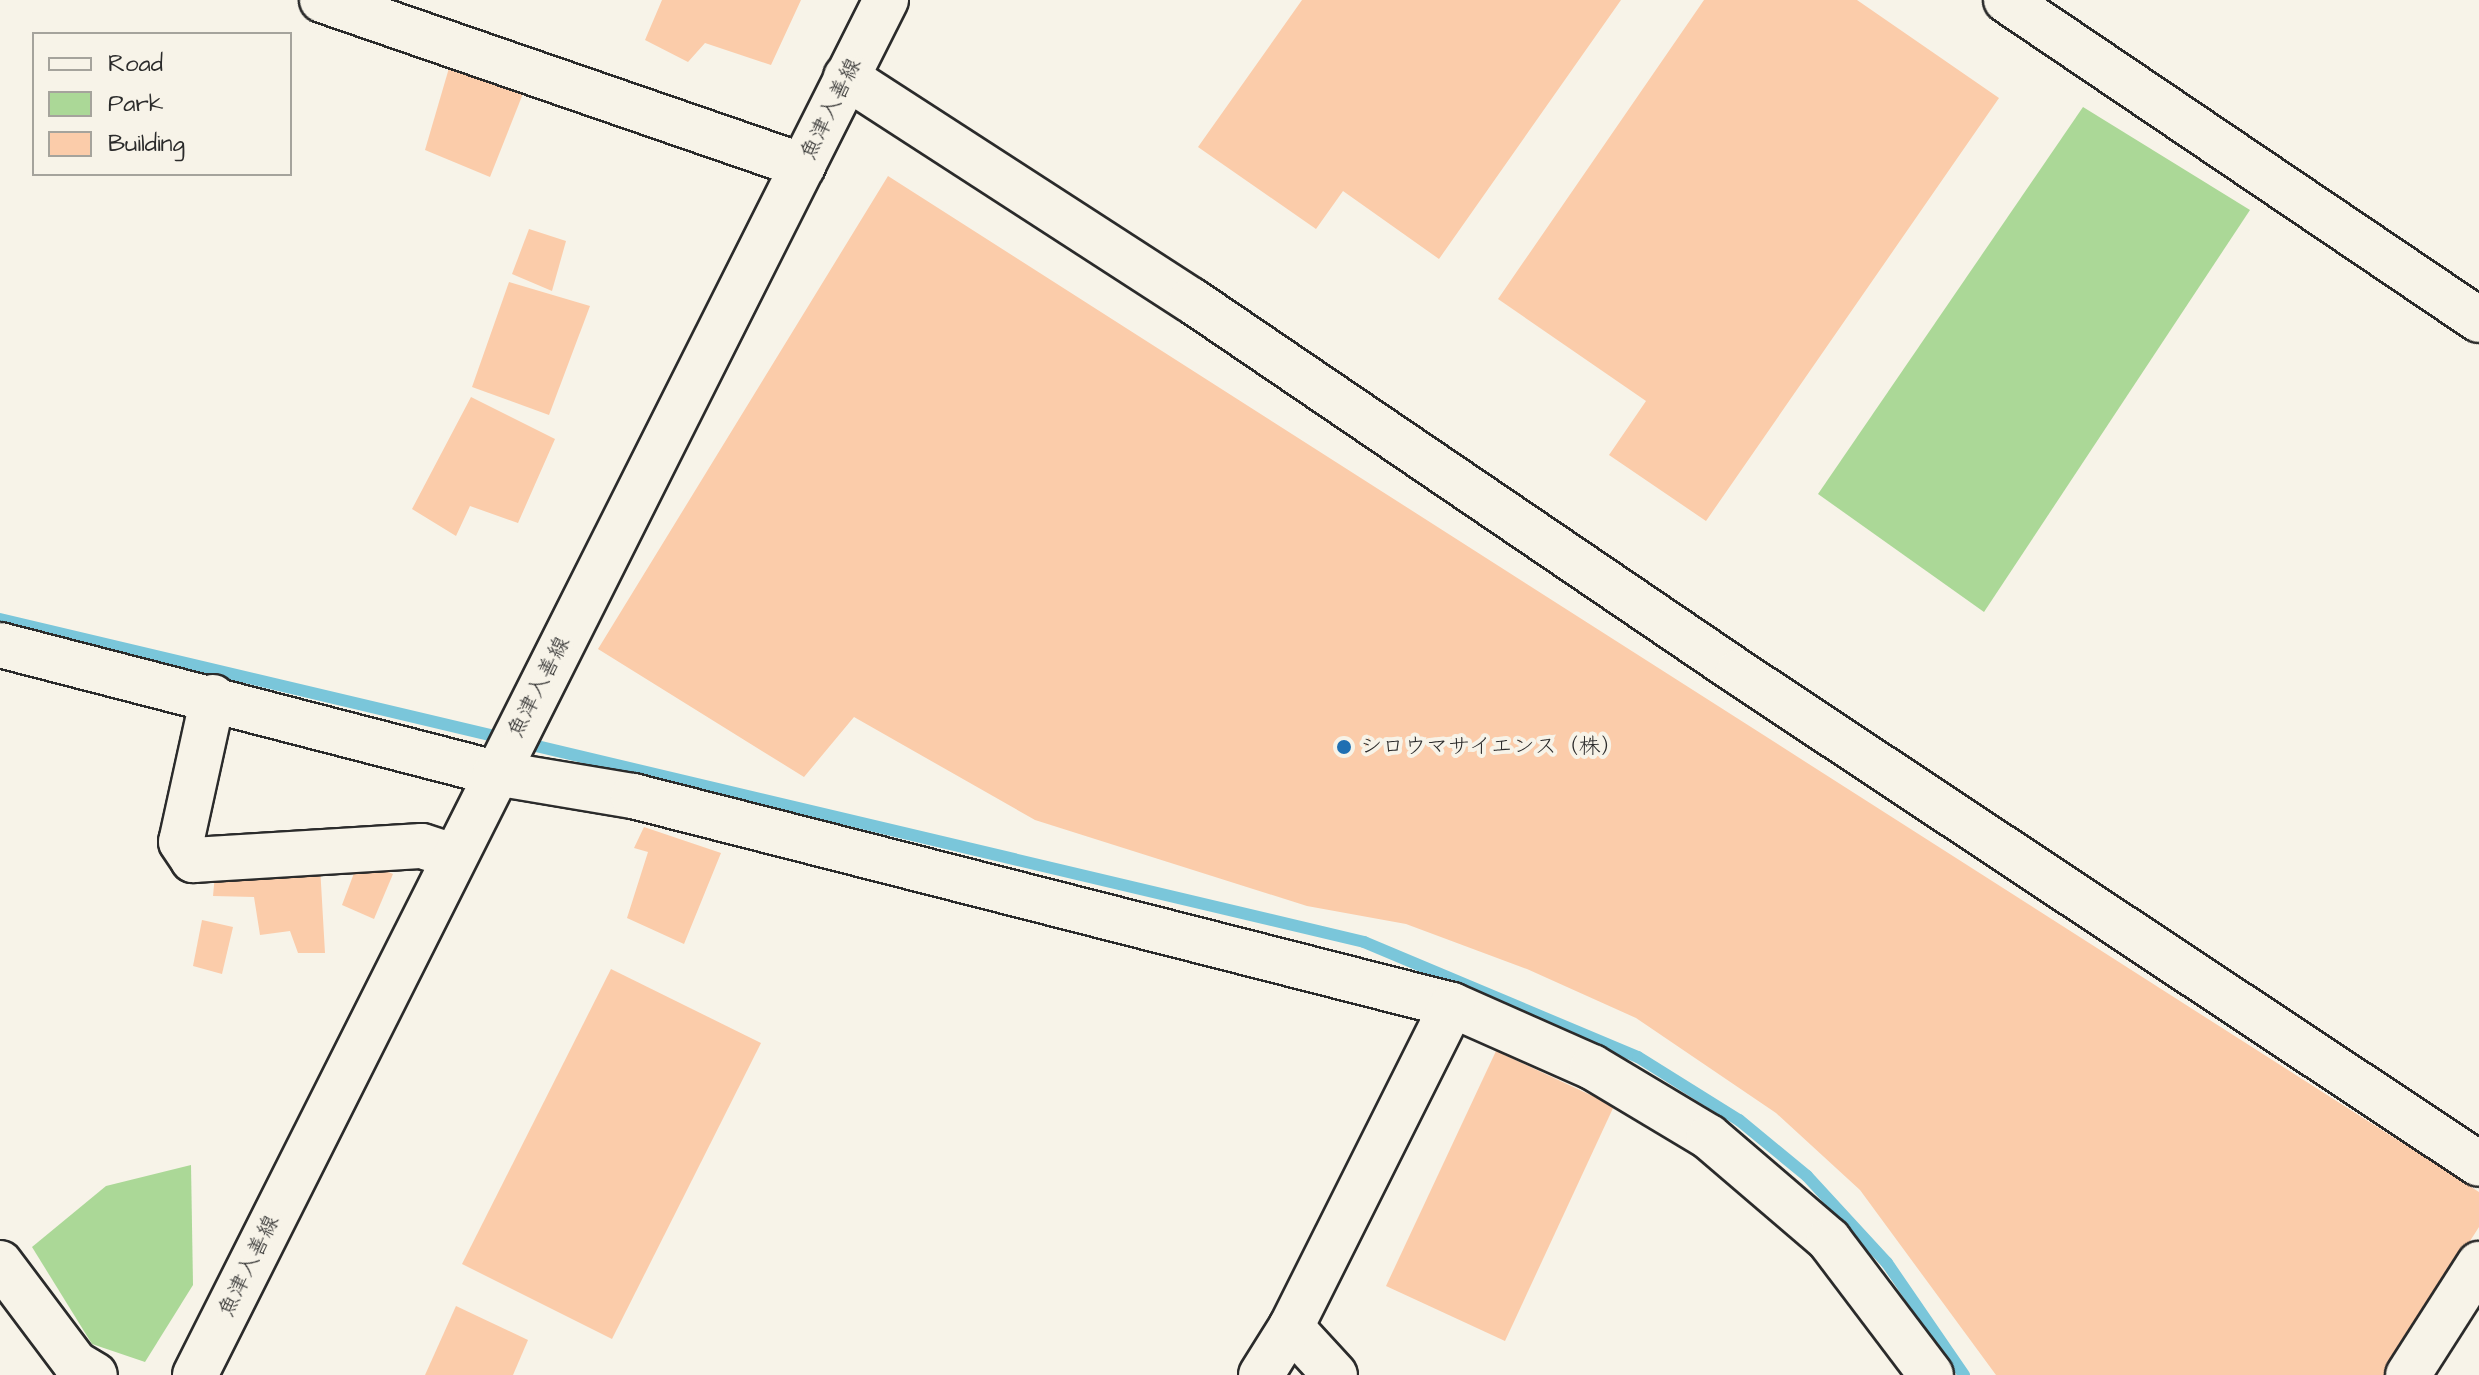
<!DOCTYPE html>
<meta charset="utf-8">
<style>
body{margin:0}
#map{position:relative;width:2479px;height:1375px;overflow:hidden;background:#f7f3e8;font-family:"Architects Daughter","Klee One",sans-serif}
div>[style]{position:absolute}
.green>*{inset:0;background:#abd897}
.stream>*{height:12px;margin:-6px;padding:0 6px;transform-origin:6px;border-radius:6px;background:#7ac6da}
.building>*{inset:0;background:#fbccaa}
.roads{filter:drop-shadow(2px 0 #2b2b2b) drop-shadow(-2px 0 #2b2b2b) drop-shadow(0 2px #2b2b2b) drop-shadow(0 -2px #2b2b2b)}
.minor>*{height:44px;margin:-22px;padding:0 22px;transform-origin:22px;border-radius:22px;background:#f7f3e8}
.secondary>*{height:44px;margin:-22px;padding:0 22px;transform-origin:22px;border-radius:22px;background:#f7f3e8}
.dots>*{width:22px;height:22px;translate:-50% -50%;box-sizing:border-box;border:4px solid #f7f3e8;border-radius:50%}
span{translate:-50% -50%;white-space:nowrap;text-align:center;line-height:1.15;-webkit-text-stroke:8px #f7f3e8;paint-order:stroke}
.street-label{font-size:22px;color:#2b2b2b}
.poi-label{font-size:22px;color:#2b2b2b}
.left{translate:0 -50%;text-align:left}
.legend{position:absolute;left:32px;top:32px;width:260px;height:144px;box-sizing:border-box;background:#f7f3e8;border:2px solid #a5a39c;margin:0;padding:10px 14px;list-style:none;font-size:24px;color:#2b2b2b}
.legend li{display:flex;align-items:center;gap:16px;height:40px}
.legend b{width:40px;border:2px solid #a5a39c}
</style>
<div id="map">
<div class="green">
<i style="clip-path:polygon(2083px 107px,2250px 210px,1984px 612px,1818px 494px)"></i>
<i style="clip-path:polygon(191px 1165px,193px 1285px,145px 1362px,92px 1344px,32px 1247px,106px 1186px)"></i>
</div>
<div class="stream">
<i style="left:0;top:619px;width:1402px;rotate:13.32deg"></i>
<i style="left:1364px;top:942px;width:297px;rotate:22.8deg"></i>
<i style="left:1638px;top:1057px;width:119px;rotate:32deg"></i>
<i style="left:1739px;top:1120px;width:88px;rotate:39.5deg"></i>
<i style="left:1807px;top:1176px;width:118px;rotate:47.4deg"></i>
<i style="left:1887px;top:1263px;width:136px;rotate:55.5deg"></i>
</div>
<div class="building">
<i style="clip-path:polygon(662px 0,801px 0,771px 65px,705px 43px,688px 62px,645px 40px)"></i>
<i style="clip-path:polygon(1302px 0,1621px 0,1439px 259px,1343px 191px,1316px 229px,1198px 147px)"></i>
<i style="clip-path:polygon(1704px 0,1857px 0,1999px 98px,1706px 521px,1609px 455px,1646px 401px,1498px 299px)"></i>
<i style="clip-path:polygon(449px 68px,524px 91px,490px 177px,425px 150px)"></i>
<i style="clip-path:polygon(888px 176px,2479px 1192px,2479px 1227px,2384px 1375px,1996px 1375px,1860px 1190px,1776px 1113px,1636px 1018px,1527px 969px,1406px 924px,1307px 906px,1035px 820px,854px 717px,804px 777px,598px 649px)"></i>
<i style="clip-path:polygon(529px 229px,566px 241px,552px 291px,512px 274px)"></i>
<i style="clip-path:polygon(509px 282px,590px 306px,549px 415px,472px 387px)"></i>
<i style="clip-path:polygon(471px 397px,555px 439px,518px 523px,470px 506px,456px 536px,412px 509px)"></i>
<i style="clip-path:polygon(644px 827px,721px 853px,684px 944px,627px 918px,648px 852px,634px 848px)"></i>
<i style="clip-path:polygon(359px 860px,393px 874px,374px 919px,342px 905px)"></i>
<i style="clip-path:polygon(320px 866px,325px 953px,298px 953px,290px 931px,260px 935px,254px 897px,213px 896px,215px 874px)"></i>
<i style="clip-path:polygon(202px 920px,233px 927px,222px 974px,193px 966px)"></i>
<i style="clip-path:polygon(611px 969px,761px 1043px,612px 1339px,462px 1264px)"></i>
<i style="clip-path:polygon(1496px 1051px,1614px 1106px,1505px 1341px,1386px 1286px)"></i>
<i style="clip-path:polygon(456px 1306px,528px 1340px,513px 1375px,425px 1375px)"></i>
</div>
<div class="roads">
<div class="minor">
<i style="left:322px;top:0;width:509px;rotate:19.04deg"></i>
<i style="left:2006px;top:0;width:571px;rotate:34.08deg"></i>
<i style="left:846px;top:77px;width:411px;rotate:32.9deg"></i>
<i style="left:1191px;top:300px;width:662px;rotate:34.22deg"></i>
<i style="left:1738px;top:672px;width:889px;rotate:33.58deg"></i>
<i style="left:0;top:645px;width:511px;rotate:14.5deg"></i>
<i style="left:495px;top:773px;width:140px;rotate:9.5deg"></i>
<i style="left:633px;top:796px;width:845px;rotate:14.32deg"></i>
<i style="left:1452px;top:1005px;width:153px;rotate:23.9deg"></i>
<i style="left:1592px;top:1067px;width:136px;rotate:30.9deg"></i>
<i style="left:1709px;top:1137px;width:158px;rotate:40.6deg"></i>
<i style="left:1829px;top:1240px;width:169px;rotate:52.9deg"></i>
<i style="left:213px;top:697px;width:148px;rotate:102.4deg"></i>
<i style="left:181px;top:842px;width:22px;rotate:56deg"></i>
<i style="left:193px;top:860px;width:229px;rotate:-3.5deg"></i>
<i style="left:422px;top:846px;width:33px;rotate:18deg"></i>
<i style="left:0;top:1263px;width:125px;rotate:53.1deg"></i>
<i style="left:75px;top:1363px;width:23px;rotate:31deg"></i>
<i style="left:1291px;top:1327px;width:65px;rotate:47.5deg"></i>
<i style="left:1261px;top:1375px;width:57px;rotate:-58deg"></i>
<i style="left:1291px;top:1327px;width:360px;rotate:-63.4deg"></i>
<i style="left:2408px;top:1375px;width:132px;rotate:-57.4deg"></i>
</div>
<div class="secondary">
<i style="left:195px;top:1375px;width:1539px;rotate:-63.32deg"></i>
</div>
</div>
<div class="dots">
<i style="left:1344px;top:747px;background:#1f6fb2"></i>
</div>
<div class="street-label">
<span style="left:831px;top:109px;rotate:-64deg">魚津入善線</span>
<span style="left:539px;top:687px;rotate:-63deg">魚津入善線</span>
<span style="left:249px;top:1266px;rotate:-64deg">魚津入善線</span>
</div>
<div class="poi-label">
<span class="left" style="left:1360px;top:747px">シロウマサイエンス（株）</span>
</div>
<ul class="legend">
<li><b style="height:10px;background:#f7f3e8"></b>Road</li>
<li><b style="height:22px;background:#abd897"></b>Park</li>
<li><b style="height:22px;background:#fbccaa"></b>Building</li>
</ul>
</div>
